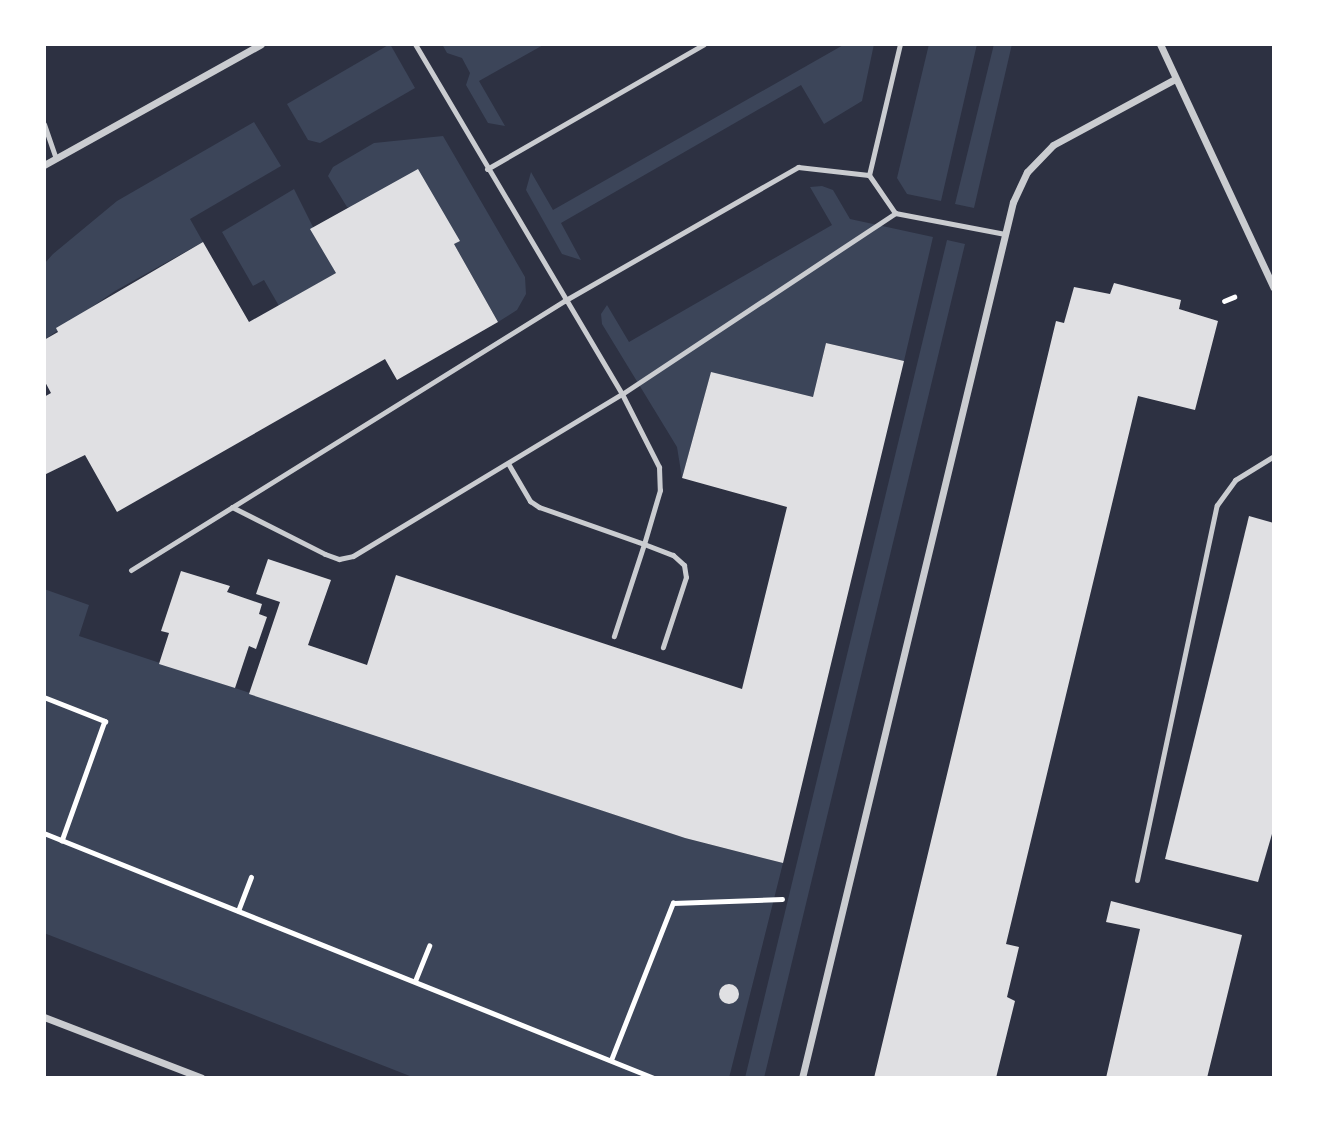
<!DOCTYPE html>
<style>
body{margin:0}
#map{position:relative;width:1318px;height:1122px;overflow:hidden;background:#2d3142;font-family:Figtree,sans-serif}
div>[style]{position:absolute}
.green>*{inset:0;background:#3c4559}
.building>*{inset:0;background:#e0e0e3}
.round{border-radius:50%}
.path>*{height:4.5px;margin:-2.25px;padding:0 2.25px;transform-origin:2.25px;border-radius:2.25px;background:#fff}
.service>*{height:5px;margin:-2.5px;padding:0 2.5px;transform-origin:2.5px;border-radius:2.5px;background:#caccd0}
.minor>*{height:7px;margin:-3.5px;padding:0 3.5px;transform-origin:3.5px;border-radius:3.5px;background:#caccd0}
span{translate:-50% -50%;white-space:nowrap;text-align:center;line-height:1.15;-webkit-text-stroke:7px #fff;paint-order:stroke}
.frame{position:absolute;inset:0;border:46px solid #fff;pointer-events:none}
</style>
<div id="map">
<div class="green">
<i style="clip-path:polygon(390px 44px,415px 88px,320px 143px,308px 140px,287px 104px)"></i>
<i style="clip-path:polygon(442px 44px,545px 44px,479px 81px,505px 126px,488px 123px,466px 85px,470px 73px,462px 58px,447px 53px)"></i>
<i style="clip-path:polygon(845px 44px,874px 44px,862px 101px,824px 124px,801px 85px,561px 223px,581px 260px,562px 254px,526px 190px,531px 172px,553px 210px)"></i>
<i style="clip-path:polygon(929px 44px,977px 44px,941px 201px,907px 194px,897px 178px)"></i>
<i style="clip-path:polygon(994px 44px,1012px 44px,974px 208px,955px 204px)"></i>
<i style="clip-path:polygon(254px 122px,281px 166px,190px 219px,203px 242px,115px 291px,44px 340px,44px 264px,53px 254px,117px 201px)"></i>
<i style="clip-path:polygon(443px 136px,525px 277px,526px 294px,517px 310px,498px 322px,454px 244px,459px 241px,347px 207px,328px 176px,333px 167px,374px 143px)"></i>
<i style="clip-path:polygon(822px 186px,833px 190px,850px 219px,933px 237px,904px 361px,826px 343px,813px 397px,711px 373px,682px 478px,677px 447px,602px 324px,601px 314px,607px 305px,629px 342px,832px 225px,810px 187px)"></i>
<i style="clip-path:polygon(294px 189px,336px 273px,279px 306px,264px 280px,253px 286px,222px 232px)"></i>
<i style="clip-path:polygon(947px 240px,965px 244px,764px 1078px,745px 1078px)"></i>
<i style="clip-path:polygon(44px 589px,89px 605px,79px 636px,685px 838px,783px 863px,729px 1078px,415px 1078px,44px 933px)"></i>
</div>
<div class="building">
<i style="clip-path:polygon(418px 169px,460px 241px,454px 244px,498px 322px,397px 380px,385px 359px,117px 512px,85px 455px,44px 475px,44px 397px,51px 393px,44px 380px,44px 340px,58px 332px,56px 328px,203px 242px,249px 322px,336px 273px,310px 229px)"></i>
<i style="clip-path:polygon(1114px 283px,1181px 300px,1179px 309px,1218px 321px,1195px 410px,1138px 396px,1006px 944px,1019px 947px,1007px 997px,1015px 1001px,996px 1078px,874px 1078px,1056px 321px,1064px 323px,1074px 287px,1110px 294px)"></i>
<i style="clip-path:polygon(826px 343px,904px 361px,783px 863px,685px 838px,249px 694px,280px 602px,256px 594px,268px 559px,331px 580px,308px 645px,367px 665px,396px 575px,742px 689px,787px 507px,682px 478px,711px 372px,813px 397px)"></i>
<i style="clip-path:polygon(1249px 516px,1274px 523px,1274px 827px,1258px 882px,1165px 859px)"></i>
<i style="clip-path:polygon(181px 571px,230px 586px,227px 592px,262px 604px,259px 614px,267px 617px,256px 649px,249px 646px,235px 688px,159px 664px,169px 633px,161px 631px)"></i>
<i style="clip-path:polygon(1111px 901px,1242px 935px,1207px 1078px,1106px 1078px,1140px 929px,1106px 922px)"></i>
<i class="round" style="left:719px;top:984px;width:20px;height:20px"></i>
</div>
<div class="path">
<i style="left:1224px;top:301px;width:11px;rotate:-22deg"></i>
<i style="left:44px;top:697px;width:66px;rotate:21.5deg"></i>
<i style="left:105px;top:721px;width:127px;rotate:109.7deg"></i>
<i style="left:44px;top:833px;width:657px;rotate:21.88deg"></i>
<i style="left:238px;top:911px;width:36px;rotate:-69deg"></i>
<i style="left:415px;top:981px;width:38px;rotate:-68deg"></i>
<i style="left:611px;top:1060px;width:169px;rotate:-68.5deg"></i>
<i style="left:673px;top:903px;width:109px;rotate:-2.1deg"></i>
</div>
<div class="service">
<i style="left:415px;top:44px;width:407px;rotate:59.4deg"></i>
<i style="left:622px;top:394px;width:82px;rotate:63.1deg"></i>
<i style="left:659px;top:467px;width:23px;rotate:88deg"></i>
<i style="left:660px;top:490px;width:56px;rotate:106.5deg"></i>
<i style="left:644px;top:544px;width:31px;rotate:21deg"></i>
<i style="left:673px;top:555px;width:15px;rotate:42deg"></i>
<i style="left:684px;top:565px;width:12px;rotate:81deg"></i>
<i style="left:686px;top:577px;width:74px;rotate:108.2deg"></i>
<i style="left:900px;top:44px;width:135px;rotate:103.3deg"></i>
<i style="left:869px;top:175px;width:46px;rotate:55.6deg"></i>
<i style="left:895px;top:213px;width:112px;rotate:10.8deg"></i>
<i style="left:44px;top:124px;width:36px;rotate:71deg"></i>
<i style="left:487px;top:169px;width:250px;rotate:-29.9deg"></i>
<i style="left:509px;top:465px;width:42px;rotate:59.7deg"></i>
<i style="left:530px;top:501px;width:11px;rotate:34deg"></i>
<i style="left:539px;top:507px;width:111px;rotate:19.4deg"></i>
<i style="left:644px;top:544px;width:97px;rotate:108.1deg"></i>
<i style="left:232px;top:507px;width:104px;rotate:26.8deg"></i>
<i style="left:325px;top:554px;width:15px;rotate:20deg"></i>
<i style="left:339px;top:559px;width:14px;rotate:-12deg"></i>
<i style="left:353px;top:556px;width:314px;rotate:-31.1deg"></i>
<i style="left:622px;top:394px;width:328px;rotate:-33.5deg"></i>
<i style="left:131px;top:570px;width:510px;rotate:-31.85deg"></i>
<i style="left:564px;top:301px;width:270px;rotate:-29.8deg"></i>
<i style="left:798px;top:167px;width:71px;rotate:6.4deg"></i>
<i style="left:1137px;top:880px;width:383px;rotate:-78deg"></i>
<i style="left:1217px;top:505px;width:31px;rotate:-54deg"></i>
<i style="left:1235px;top:480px;width:46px;rotate:-31.6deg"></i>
</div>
<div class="minor">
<i style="left:1160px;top:44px;width:269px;rotate:65deg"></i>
<i style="left:44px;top:165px;width:248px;rotate:-29.1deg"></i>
<i style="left:44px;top:1017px;width:169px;rotate:21.1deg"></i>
<i style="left:802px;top:1078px;width:901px;rotate:-76.46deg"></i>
<i style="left:1013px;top:202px;width:33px;rotate:-65deg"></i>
<i style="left:1027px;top:172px;width:37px;rotate:-46deg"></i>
<i style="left:1053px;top:145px;width:139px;rotate:-28.4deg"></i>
</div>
<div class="frame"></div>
</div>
